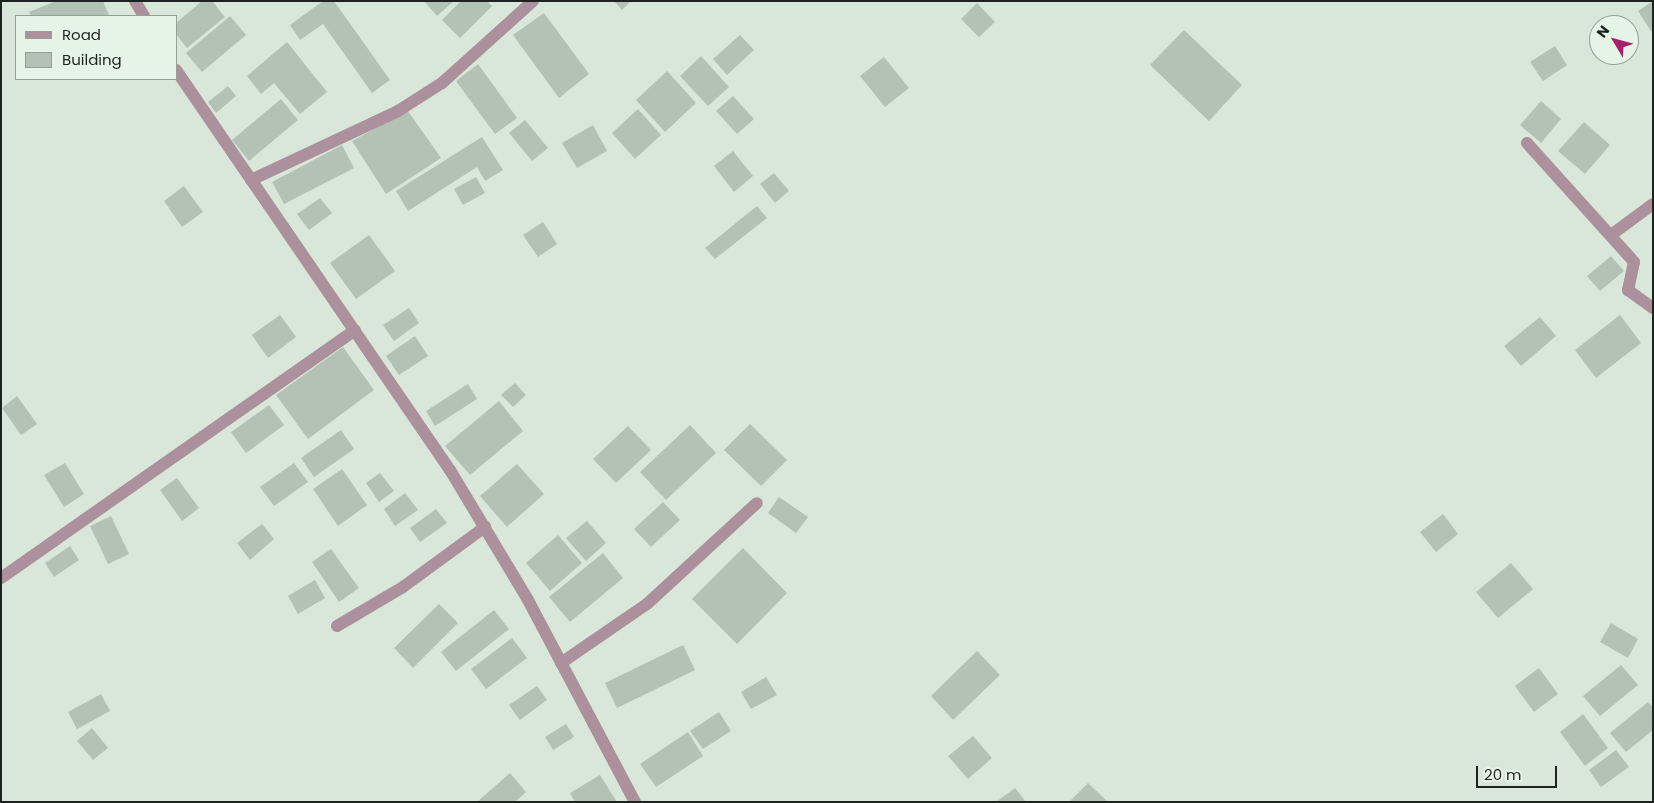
<!DOCTYPE html>
<style>
body{margin:0}
#map{position:relative;width:1654px;height:803px;overflow:hidden;background:#d8e7d9;font-family:Poppins,sans-serif}
div>[style]{position:absolute}
.building>*{inset:0;background:#b3c2b5}
.minor>*{height:12px;margin:-6px;padding:0 6px;transform-origin:6px;border-radius:6px;background:#ac919c}
.tertiary>*{height:12px;margin:-6px;padding:0 6px;transform-origin:6px;border-radius:6px;background:#ac919c}
span{translate:-50% -50%;white-space:nowrap;text-align:center;line-height:1.15;-webkit-text-stroke:4.5px #e5f4e6;paint-order:stroke}
.frame{position:absolute;inset:0;border:2px solid #1c221d;pointer-events:none}
.legend{position:absolute;left:15px;top:15px;width:162px;height:65px;box-sizing:border-box;background:#e5f4e6;border:1px solid #95a096;margin:0;padding:6px 9px;list-style:none;font-size:15px;color:#1c221d}
.legend li{display:flex;align-items:center;gap:10px;height:25px}
.legend b{width:25px;border:1px solid #95a096}
.north{position:absolute;left:1589px;top:15px;width:50px;height:50px;box-sizing:border-box;background:#e5f4e6;border:1px solid #95a096;border-radius:50%;rotate:307deg;font-size:14px;font-weight:700;line-height:20px;text-align:center;color:#1c221d}
.north::after{content:'';display:block;margin:auto;width:18px;height:22px;background:#a6216b;clip-path:polygon(50% 0,100% 100%,50% 72%,0 100%)}
.scale{position:absolute;left:1476px;top:766px;width:81px;height:22px;box-sizing:border-box;border:2px solid #1c221d;border-top:0;padding-left:6px;font-size:15px;line-height:18px;white-space:nowrap;color:#1c221d;-webkit-text-stroke:4px #e5f4e6;paint-order:stroke}
</style>
<div id="map">
<div class="building">
<i style="clip-path:polygon(56px 1px,103px 1px,109px 15px,31px 16px,29px 12px)"></i>
<i style="clip-path:polygon(202px 1px,212px 1px,225px 17px,187px 48px,176px 34px,176px 23px)"></i>
<i style="clip-path:polygon(323px 1px,334px 1px,390px 80px,372px 93px,323px 24px,300px 40px,290px 25px)"></i>
<i style="clip-path:polygon(424px 1px,454px 1px,437px 16px)"></i>
<i style="clip-path:polygon(461px 1px,487px 1px,492px 6px,460px 38px,442px 20px)"></i>
<i style="clip-path:polygon(614px 1px,631px 1px,622px 10px)"></i>
<i style="clip-path:polygon(1653px 1px,1653px 30px,1651px 31px,1638px 11px)"></i>
<i style="clip-path:polygon(977px 3px,995px 22px,979px 37px,961px 19px)"></i>
<i style="clip-path:polygon(544px 13px,589px 74px,559px 98px,513px 35px)"></i>
<i style="clip-path:polygon(230px 16px,246px 35px,202px 72px,186px 53px)"></i>
<i style="clip-path:polygon(1184px 30px,1242px 85px,1209px 121px,1150px 65px)"></i>
<i style="clip-path:polygon(740px 35px,754px 50px,727px 75px,713px 59px)"></i>
<i style="clip-path:polygon(287px 42px,327px 92px,300px 114px,274px 83px,261px 94px,247px 76px)"></i>
<i style="clip-path:polygon(1555px 46px,1567px 65px,1543px 81px,1530px 62px)"></i>
<i style="clip-path:polygon(701px 56px,729px 87px,708px 106px,680px 76px)"></i>
<i style="clip-path:polygon(884px 57px,909px 88px,885px 107px,860px 76px)"></i>
<i style="clip-path:polygon(478px 64px,517px 118px,495px 134px,456px 81px)"></i>
<i style="clip-path:polygon(667px 71px,696px 103px,665px 132px,636px 100px)"></i>
<i style="clip-path:polygon(228px 86px,236px 96px,216px 113px,208px 102px)"></i>
<i style="clip-path:polygon(733px 96px,754px 119px,737px 134px,716px 111px)"></i>
<i style="clip-path:polygon(281px 99px,298px 120px,249px 161px,232px 140px)"></i>
<i style="clip-path:polygon(1541px 101px,1561px 119px,1541px 143px,1520px 125px)"></i>
<i style="clip-path:polygon(638px 109px,661px 135px,635px 159px,612px 133px)"></i>
<i style="clip-path:polygon(408px 111px,441px 158px,386px 194px,352px 141px)"></i>
<i style="clip-path:polygon(525px 120px,548px 148px,532px 161px,509px 133px)"></i>
<i style="clip-path:polygon(1584px 122px,1610px 145px,1585px 174px,1558px 151px)"></i>
<i style="clip-path:polygon(593px 125px,607px 151px,577px 168px,562px 143px)"></i>
<i style="clip-path:polygon(482px 137px,503px 170px,485px 181px,477px 167px,408px 211px,396px 191px)"></i>
<i style="clip-path:polygon(342px 145px,354px 168px,284px 204px,272px 182px)"></i>
<i style="clip-path:polygon(733px 151px,753px 176px,734px 192px,714px 166px)"></i>
<i style="clip-path:polygon(774px 173px,789px 191px,775px 203px,760px 184px)"></i>
<i style="clip-path:polygon(476px 177px,485px 193px,463px 205px,454px 189px)"></i>
<i style="clip-path:polygon(184px 186px,203px 212px,182px 227px,164px 201px)"></i>
<i style="clip-path:polygon(320px 198px,332px 213px,309px 230px,297px 214px)"></i>
<i style="clip-path:polygon(757px 206px,767px 218px,715px 259px,705px 248px)"></i>
<i style="clip-path:polygon(543px 222px,557px 244px,538px 257px,523px 235px)"></i>
<i style="clip-path:polygon(369px 235px,395px 271px,356px 299px,330px 263px)"></i>
<i style="clip-path:polygon(1611px 256px,1624px 271px,1600px 291px,1587px 276px)"></i>
<i style="clip-path:polygon(409px 308px,419px 323px,394px 341px,383px 325px)"></i>
<i style="clip-path:polygon(280px 315px,296px 337px,268px 358px,252px 335px)"></i>
<i style="clip-path:polygon(1620px 315px,1641px 343px,1596px 378px,1575px 350px)"></i>
<i style="clip-path:polygon(1540px 317px,1556px 336px,1521px 366px,1504px 346px)"></i>
<i style="clip-path:polygon(415px 336px,428px 356px,399px 375px,386px 356px)"></i>
<i style="clip-path:polygon(343px 347px,374px 390px,308px 439px,276px 395px)"></i>
<i style="clip-path:polygon(515px 383px,526px 395px,513px 407px,501px 395px)"></i>
<i style="clip-path:polygon(468px 384px,477px 399px,435px 426px,426px 411px)"></i>
<i style="clip-path:polygon(17px 396px,37px 424px,21px 435px,2px 408px)"></i>
<i style="clip-path:polygon(499px 401px,523px 431px,470px 475px,445px 446px)"></i>
<i style="clip-path:polygon(269px 405px,284px 425px,246px 453px,231px 432px)"></i>
<i style="clip-path:polygon(750px 424px,787px 460px,761px 486px,724px 450px)"></i>
<i style="clip-path:polygon(690px 425px,716px 453px,666px 500px,640px 472px)"></i>
<i style="clip-path:polygon(628px 426px,651px 450px,616px 483px,593px 459px)"></i>
<i style="clip-path:polygon(341px 430px,354px 449px,314px 477px,301px 458px)"></i>
<i style="clip-path:polygon(65px 463px,84px 494px,64px 507px,44px 475px)"></i>
<i style="clip-path:polygon(294px 463px,308px 482px,274px 506px,260px 487px)"></i>
<i style="clip-path:polygon(517px 464px,544px 494px,507px 527px,480px 496px)"></i>
<i style="clip-path:polygon(342px 469px,367px 505px,338px 526px,313px 489px)"></i>
<i style="clip-path:polygon(380px 473px,394px 491px,379px 502px,366px 483px)"></i>
<i style="clip-path:polygon(177px 478px,199px 508px,182px 521px,160px 490px)"></i>
<i style="clip-path:polygon(405px 493px,418px 510px,395px 526px,384px 509px)"></i>
<i style="clip-path:polygon(779px 497px,808px 517px,796px 533px,768px 513px)"></i>
<i style="clip-path:polygon(663px 502px,680px 520px,651px 547px,634px 529px)"></i>
<i style="clip-path:polygon(436px 509px,447px 523px,420px 542px,410px 528px)"></i>
<i style="clip-path:polygon(1443px 514px,1458px 534px,1436px 552px,1420px 532px)"></i>
<i style="clip-path:polygon(111px 516px,129px 554px,108px 564px,90px 526px)"></i>
<i style="clip-path:polygon(587px 521px,606px 543px,586px 561px,566px 538px)"></i>
<i style="clip-path:polygon(262px 524px,274px 539px,250px 560px,237px 543px)"></i>
<i style="clip-path:polygon(558px 535px,582px 563px,550px 591px,526px 563px)"></i>
<i style="clip-path:polygon(70px 546px,79px 560px,54px 577px,45px 563px)"></i>
<i style="clip-path:polygon(743px 548px,787px 593px,737px 644px,692px 599px)"></i>
<i style="clip-path:polygon(331px 549px,359px 588px,339px 602px,312px 562px)"></i>
<i style="clip-path:polygon(603px 553px,623px 578px,570px 622px,549px 597px)"></i>
<i style="clip-path:polygon(1511px 563px,1533px 589px,1498px 618px,1476px 592px)"></i>
<i style="clip-path:polygon(315px 580px,325px 598px,298px 614px,288px 596px)"></i>
<i style="clip-path:polygon(439px 604px,458px 623px,413px 668px,394px 648px)"></i>
<i style="clip-path:polygon(494px 610px,509px 629px,456px 671px,441px 652px)"></i>
<i style="clip-path:polygon(1611px 623px,1638px 639px,1628px 658px,1600px 642px)"></i>
<i style="clip-path:polygon(512px 638px,527px 658px,486px 689px,471px 669px)"></i>
<i style="clip-path:polygon(683px 645px,695px 670px,617px 708px,605px 683px)"></i>
<i style="clip-path:polygon(977px 651px,1000px 675px,953px 720px,931px 696px)"></i>
<i style="clip-path:polygon(1621px 665px,1638px 685px,1600px 716px,1583px 696px)"></i>
<i style="clip-path:polygon(1539px 668px,1558px 694px,1534px 712px,1515px 686px)"></i>
<i style="clip-path:polygon(766px 677px,777px 695px,751px 709px,741px 692px)"></i>
<i style="clip-path:polygon(537px 686px,547px 700px,520px 720px,509px 705px)"></i>
<i style="clip-path:polygon(101px 694px,110px 711px,77px 729px,68px 712px)"></i>
<i style="clip-path:polygon(1648px 702px,1653px 708px,1653px 730px,1626px 752px,1610px 733px)"></i>
<i style="clip-path:polygon(719px 712px,731px 731px,703px 749px,690px 731px)"></i>
<i style="clip-path:polygon(1583px 714px,1608px 748px,1585px 766px,1560px 732px)"></i>
<i style="clip-path:polygon(566px 724px,574px 737px,553px 750px,545px 737px)"></i>
<i style="clip-path:polygon(92px 728px,108px 748px,93px 760px,77px 741px)"></i>
<i style="clip-path:polygon(688px 732px,703px 756px,656px 787px,640px 764px)"></i>
<i style="clip-path:polygon(973px 736px,992px 758px,968px 779px,948px 756px)"></i>
<i style="clip-path:polygon(1616px 750px,1629px 767px,1601px 787px,1589px 770px)"></i>
<i style="clip-path:polygon(510px 773px,526px 792px,515px 802px,477px 802px)"></i>
<i style="clip-path:polygon(600px 775px,617px 802px,575px 802px,570px 793px)"></i>
<i style="clip-path:polygon(1088px 783px,1108px 802px,1069px 802px)"></i>
<i style="clip-path:polygon(1015px 788px,1026px 802px,996px 802px)"></i>
</div>
<div class="minor">
<i style="left:1527px;top:143px;width:160px;rotate:48deg"></i>
<i style="left:1634px;top:262px;width:29px;rotate:102deg"></i>
<i style="left:1628px;top:290px;width:31px;rotate:36deg"></i>
<i style="left:251px;top:180px;width:162px;rotate:-25.1deg"></i>
<i style="left:398px;top:111px;width:52px;rotate:-32.5deg"></i>
<i style="left:442px;top:83px;width:122px;rotate:-42deg"></i>
<i style="left:1611px;top:235px;width:52px;rotate:-36.4deg"></i>
<i style="left:1px;top:578px;width:432px;rotate:-35deg"></i>
<i style="left:337px;top:626px;width:77px;rotate:-30.6deg"></i>
<i style="left:403px;top:587px;width:102px;rotate:-36.2deg"></i>
<i style="left:561px;top:663px;width:104px;rotate:-34.5deg"></i>
<i style="left:647px;top:604px;width:149px;rotate:-42.6deg"></i>
</div>
<div class="tertiary">
<i style="left:135px;top:1px;width:17px;rotate:59deg"></i>
<i style="left:176px;top:70px;width:485px;rotate:55.6deg"></i>
<i style="left:450px;top:470px;width:152px;rotate:59deg"></i>
<i style="left:528px;top:600px;width:229px;rotate:62.1deg"></i>
</div>
<div class="frame"></div>
<ul class="legend">
<li><b style="height:6px;background:#ac919c"></b>Road</li>
<li><b style="height:14px;background:#b3c2b5"></b>Building</li>
</ul>
<div class="north">N</div>
<div class="scale">20 m</div>
</div>
